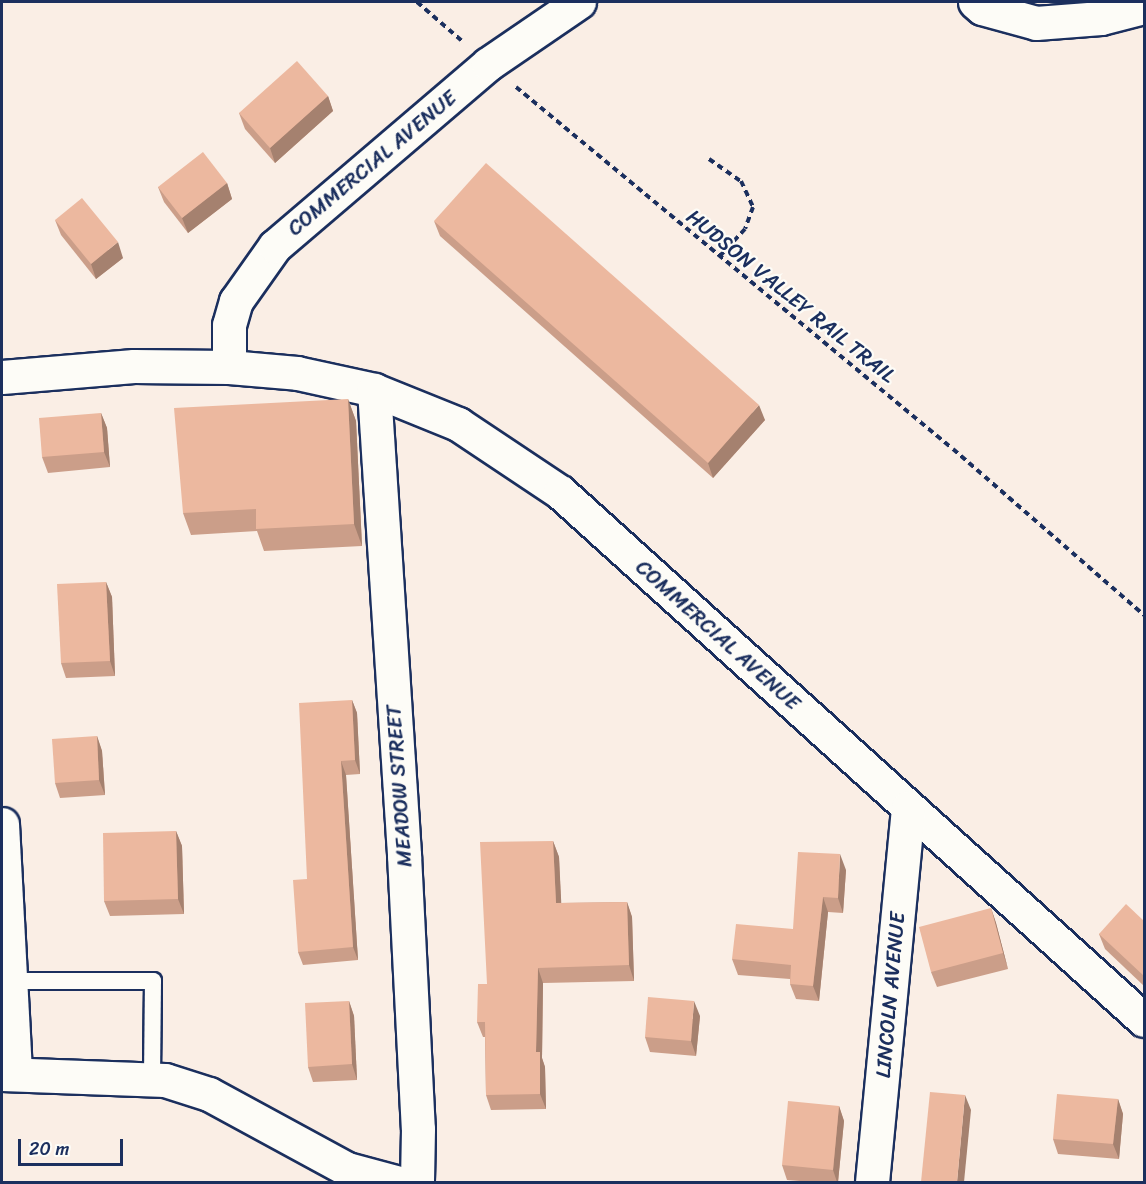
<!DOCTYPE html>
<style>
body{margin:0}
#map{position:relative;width:1146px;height:1184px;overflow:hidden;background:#faeee5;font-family:Sriracha,sans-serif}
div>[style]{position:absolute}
.path>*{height:4px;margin-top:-2px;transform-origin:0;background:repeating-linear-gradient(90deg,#1b2f5e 0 6px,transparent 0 10.5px)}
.roads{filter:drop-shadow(2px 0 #1b2f5e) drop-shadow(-2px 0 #1b2f5e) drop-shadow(0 2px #1b2f5e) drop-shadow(0 -2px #1b2f5e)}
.service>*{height:16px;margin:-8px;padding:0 8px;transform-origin:8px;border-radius:8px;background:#fdfcf7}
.minor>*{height:33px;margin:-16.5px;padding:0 16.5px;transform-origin:16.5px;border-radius:16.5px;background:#fdfcf7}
.wall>*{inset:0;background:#cb9e89}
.shaded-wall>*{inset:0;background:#a5816f}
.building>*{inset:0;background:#ecb89f}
span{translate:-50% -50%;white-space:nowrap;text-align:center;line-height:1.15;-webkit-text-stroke:4.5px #fdfcf7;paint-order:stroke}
.street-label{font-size:21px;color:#1b2f5e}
.frame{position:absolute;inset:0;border:3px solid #1b2f5e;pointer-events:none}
.scale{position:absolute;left:18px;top:1139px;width:105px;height:27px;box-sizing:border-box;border:3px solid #1b2f5e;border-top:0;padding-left:8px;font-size:18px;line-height:21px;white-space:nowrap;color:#1b2f5e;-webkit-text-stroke:4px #fdfcf7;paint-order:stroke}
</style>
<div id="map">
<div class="path">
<i style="left:417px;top:2px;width:60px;rotate:40.9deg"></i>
<i style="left:516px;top:87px;width:567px;rotate:39.64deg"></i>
<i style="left:953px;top:449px;width:253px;rotate:41deg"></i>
<i style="left:709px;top:159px;width:39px;rotate:35deg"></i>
<i style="left:741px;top:181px;width:29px;rotate:65deg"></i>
<i style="left:753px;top:207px;width:23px;rotate:110deg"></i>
<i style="left:745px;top:229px;width:38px;rotate:133deg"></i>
</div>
<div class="roads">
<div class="service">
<i style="left:5px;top:981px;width:148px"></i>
<i style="left:153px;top:981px;width:96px;rotate:90.6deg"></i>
</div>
<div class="minor">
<i style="left:975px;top:2px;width:9px;rotate:41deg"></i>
<i style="left:982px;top:8px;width:56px;rotate:15.5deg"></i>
<i style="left:1036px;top:23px;width:65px;rotate:-4.4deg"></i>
<i style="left:1101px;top:18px;width:44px;rotate:-14.3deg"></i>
<i style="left:229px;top:367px;width:42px;rotate:-90deg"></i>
<i style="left:229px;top:325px;width:25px;rotate:-74deg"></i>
<i style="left:236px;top:301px;width:67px;rotate:-54.7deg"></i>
<i style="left:275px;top:246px;width:280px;rotate:-40.5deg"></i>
<i style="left:488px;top:64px;width:110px;rotate:-34.3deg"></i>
<i style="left:2px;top:377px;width:132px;rotate:-4.8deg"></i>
<i style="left:134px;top:366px;width:95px;rotate:0.6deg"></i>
<i style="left:229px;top:367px;width:68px;rotate:5deg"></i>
<i style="left:297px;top:373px;width:79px;rotate:12.4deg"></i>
<i style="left:374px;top:390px;width:91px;rotate:22deg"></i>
<i style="left:458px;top:424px;width:123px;rotate:33.7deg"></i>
<i style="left:560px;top:492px;width:787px;rotate:42.12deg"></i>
<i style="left:374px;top:390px;width:466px;rotate:86.3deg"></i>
<i style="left:404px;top:855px;width:274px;rotate:87.1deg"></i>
<i style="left:418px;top:1129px;width:53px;rotate:91.1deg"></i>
<i style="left:2px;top:824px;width:248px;rotate:87deg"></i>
<i style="left:2px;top:1074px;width:163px;rotate:2.1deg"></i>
<i style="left:165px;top:1080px;width:46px;rotate:17.7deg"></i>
<i style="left:209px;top:1094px;width:157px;rotate:28.5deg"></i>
<i style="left:347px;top:1169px;width:51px;rotate:14.9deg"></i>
<i style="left:872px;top:1182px;width:376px;rotate:-84.5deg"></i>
</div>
</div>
<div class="wall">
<i style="clip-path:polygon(328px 96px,333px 111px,275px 163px,245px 129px,239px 113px)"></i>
<i style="clip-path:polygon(227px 183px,232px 199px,188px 233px,164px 202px,158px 187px)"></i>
<i style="clip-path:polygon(55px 220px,123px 258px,96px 279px,61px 235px)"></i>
<i style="clip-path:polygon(434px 221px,765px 420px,713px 478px,440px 236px)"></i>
<i style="clip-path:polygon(348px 399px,356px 421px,362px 546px,264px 551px,257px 531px,191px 535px,183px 513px)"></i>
<i style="clip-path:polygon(101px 413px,107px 428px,110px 467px,48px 473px,42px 457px)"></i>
<i style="clip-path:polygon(106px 582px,112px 597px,115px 676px,66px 678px,61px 663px)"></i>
<i style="clip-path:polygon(352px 700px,357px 713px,360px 774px,346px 775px,358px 960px,303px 965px,298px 952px,307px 879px)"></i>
<i style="clip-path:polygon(97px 736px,102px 751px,105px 795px,60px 798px,55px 783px)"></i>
<i style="clip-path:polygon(176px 831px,182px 846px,184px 914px,110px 916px,104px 901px)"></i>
<i style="clip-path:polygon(553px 841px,559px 857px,561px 903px,627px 902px,632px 917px,634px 981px,543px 983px,542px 1058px,545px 1067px,546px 1109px,491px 1110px,486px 1095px,485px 1037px,483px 1037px,477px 1022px)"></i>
<i style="clip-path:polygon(846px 870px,843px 913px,828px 912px,819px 1001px,796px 999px,790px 984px,790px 979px,738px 975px,732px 959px,793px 929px)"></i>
<i style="clip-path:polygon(991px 908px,996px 923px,1008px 969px,937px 987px,931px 972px)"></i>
<i style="clip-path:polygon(1144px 921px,1144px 986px,1105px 949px,1099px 934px)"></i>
<i style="clip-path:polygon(349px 1001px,354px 1016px,357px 1080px,313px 1082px,308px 1067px)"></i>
<i style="clip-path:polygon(700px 1016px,696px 1056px,650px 1052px,645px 1037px)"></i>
<i style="clip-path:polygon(1118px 1099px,1123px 1114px,1119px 1159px,1058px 1154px,1053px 1139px)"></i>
<i style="clip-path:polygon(839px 1106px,844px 1121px,838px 1182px,812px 1182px,787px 1180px,782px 1165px)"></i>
</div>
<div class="shaded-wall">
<i style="clip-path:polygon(328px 96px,333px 111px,275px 163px,270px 148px)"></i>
<i style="clip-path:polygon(227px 183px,232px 199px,188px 233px,182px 218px)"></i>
<i style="clip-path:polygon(118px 242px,123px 258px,96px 279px,91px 264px)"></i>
<i style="clip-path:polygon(348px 399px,356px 421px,362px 546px,354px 524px)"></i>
<i style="clip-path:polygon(759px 405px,765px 420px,713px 478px,708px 463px)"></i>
<i style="clip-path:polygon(101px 413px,107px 428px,110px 467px,104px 452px)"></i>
<i style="clip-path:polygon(106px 582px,112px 597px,115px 676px,110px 661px)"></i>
<i style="clip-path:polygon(352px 700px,357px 713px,360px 774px,355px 760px)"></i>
<i style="clip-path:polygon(97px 736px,102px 751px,105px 795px,99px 780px)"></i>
<i style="clip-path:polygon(341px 761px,346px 775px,358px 960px,353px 947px)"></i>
<i style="clip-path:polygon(176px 831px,182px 846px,184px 914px,178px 899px)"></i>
<i style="clip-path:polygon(553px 841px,559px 857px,562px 918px,556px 903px)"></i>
<i style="clip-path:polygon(840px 854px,846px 870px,843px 913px,838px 898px)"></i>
<i style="clip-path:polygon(823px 897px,828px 912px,819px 1001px,813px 986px)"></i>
<i style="clip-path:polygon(627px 902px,632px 917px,634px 981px,629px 965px)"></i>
<i style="clip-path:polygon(991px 908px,996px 923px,1008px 969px,1003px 953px)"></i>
<i style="clip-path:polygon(538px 968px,543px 983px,542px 1058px,545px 1067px,546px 1109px,540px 1094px,536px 1052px)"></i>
<i style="clip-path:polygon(349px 1001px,354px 1016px,357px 1080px,352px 1064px)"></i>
<i style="clip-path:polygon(694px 1001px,700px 1016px,696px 1056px,691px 1041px)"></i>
<i style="clip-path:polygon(965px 1095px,971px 1110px,964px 1182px,957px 1182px)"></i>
<i style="clip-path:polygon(1118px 1099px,1123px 1114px,1119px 1159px,1113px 1144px)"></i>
<i style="clip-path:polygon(839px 1106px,844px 1121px,838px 1182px,837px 1182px,833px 1170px)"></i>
</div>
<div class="building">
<i style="clip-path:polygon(297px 61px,328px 96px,270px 148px,239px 113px)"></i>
<i style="clip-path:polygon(203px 152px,227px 183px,182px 218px,158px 187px)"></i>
<i style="clip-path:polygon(486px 163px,759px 405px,708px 463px,434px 221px)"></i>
<i style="clip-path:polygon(82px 198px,118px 242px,91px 264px,55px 220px)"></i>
<i style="clip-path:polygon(348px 399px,354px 524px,256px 529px,256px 509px,183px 513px,174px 408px)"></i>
<i style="clip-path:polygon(101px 413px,104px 452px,42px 457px,39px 418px)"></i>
<i style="clip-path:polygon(106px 582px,110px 661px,61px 663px,57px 584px)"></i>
<i style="clip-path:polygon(352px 700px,355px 760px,341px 761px,353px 947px,298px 952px,293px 880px,307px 879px,299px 703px)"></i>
<i style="clip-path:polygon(97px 736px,99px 780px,55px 783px,52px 739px)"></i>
<i style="clip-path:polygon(176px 831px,178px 899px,104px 901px,103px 833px)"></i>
<i style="clip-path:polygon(553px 841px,556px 903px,627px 902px,629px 965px,538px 968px,536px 1052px,540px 1052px,540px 1094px,486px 1095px,485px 1022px,477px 1022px,478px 984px,487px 984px,480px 842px)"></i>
<i style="clip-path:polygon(798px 852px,840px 854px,838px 898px,823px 897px,813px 986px,790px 984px,791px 965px,732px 959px,736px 924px,793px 929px)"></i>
<i style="clip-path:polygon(1126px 904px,1144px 921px,1144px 976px,1099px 934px)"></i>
<i style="clip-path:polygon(991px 908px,1003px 953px,931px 972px,919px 927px)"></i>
<i style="clip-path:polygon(648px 997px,694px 1001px,691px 1041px,645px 1037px)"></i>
<i style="clip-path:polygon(349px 1001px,352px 1064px,308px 1067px,305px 1003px)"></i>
<i style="clip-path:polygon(930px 1092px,965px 1095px,957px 1182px,921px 1182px)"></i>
<i style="clip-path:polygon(1057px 1094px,1118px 1099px,1113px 1144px,1053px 1139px)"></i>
<i style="clip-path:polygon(788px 1101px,839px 1106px,833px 1170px,782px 1165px)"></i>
<i style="clip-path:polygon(44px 1181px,85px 1182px,44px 1182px)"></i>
</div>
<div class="street-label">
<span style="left:372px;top:163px;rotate:-40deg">COMMERCIAL AVENUE</span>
<span style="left:791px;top:296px;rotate:39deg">HUDSON VALLEY RAIL TRAIL</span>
<span style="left:718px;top:635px;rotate:42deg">COMMERCIAL AVENUE</span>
<span style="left:399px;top:786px;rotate:-94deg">MEADOW STREET</span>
<span style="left:890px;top:995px;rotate:-85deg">LINCOLN AVENUE</span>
</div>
<div class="frame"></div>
<div class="scale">20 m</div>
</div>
